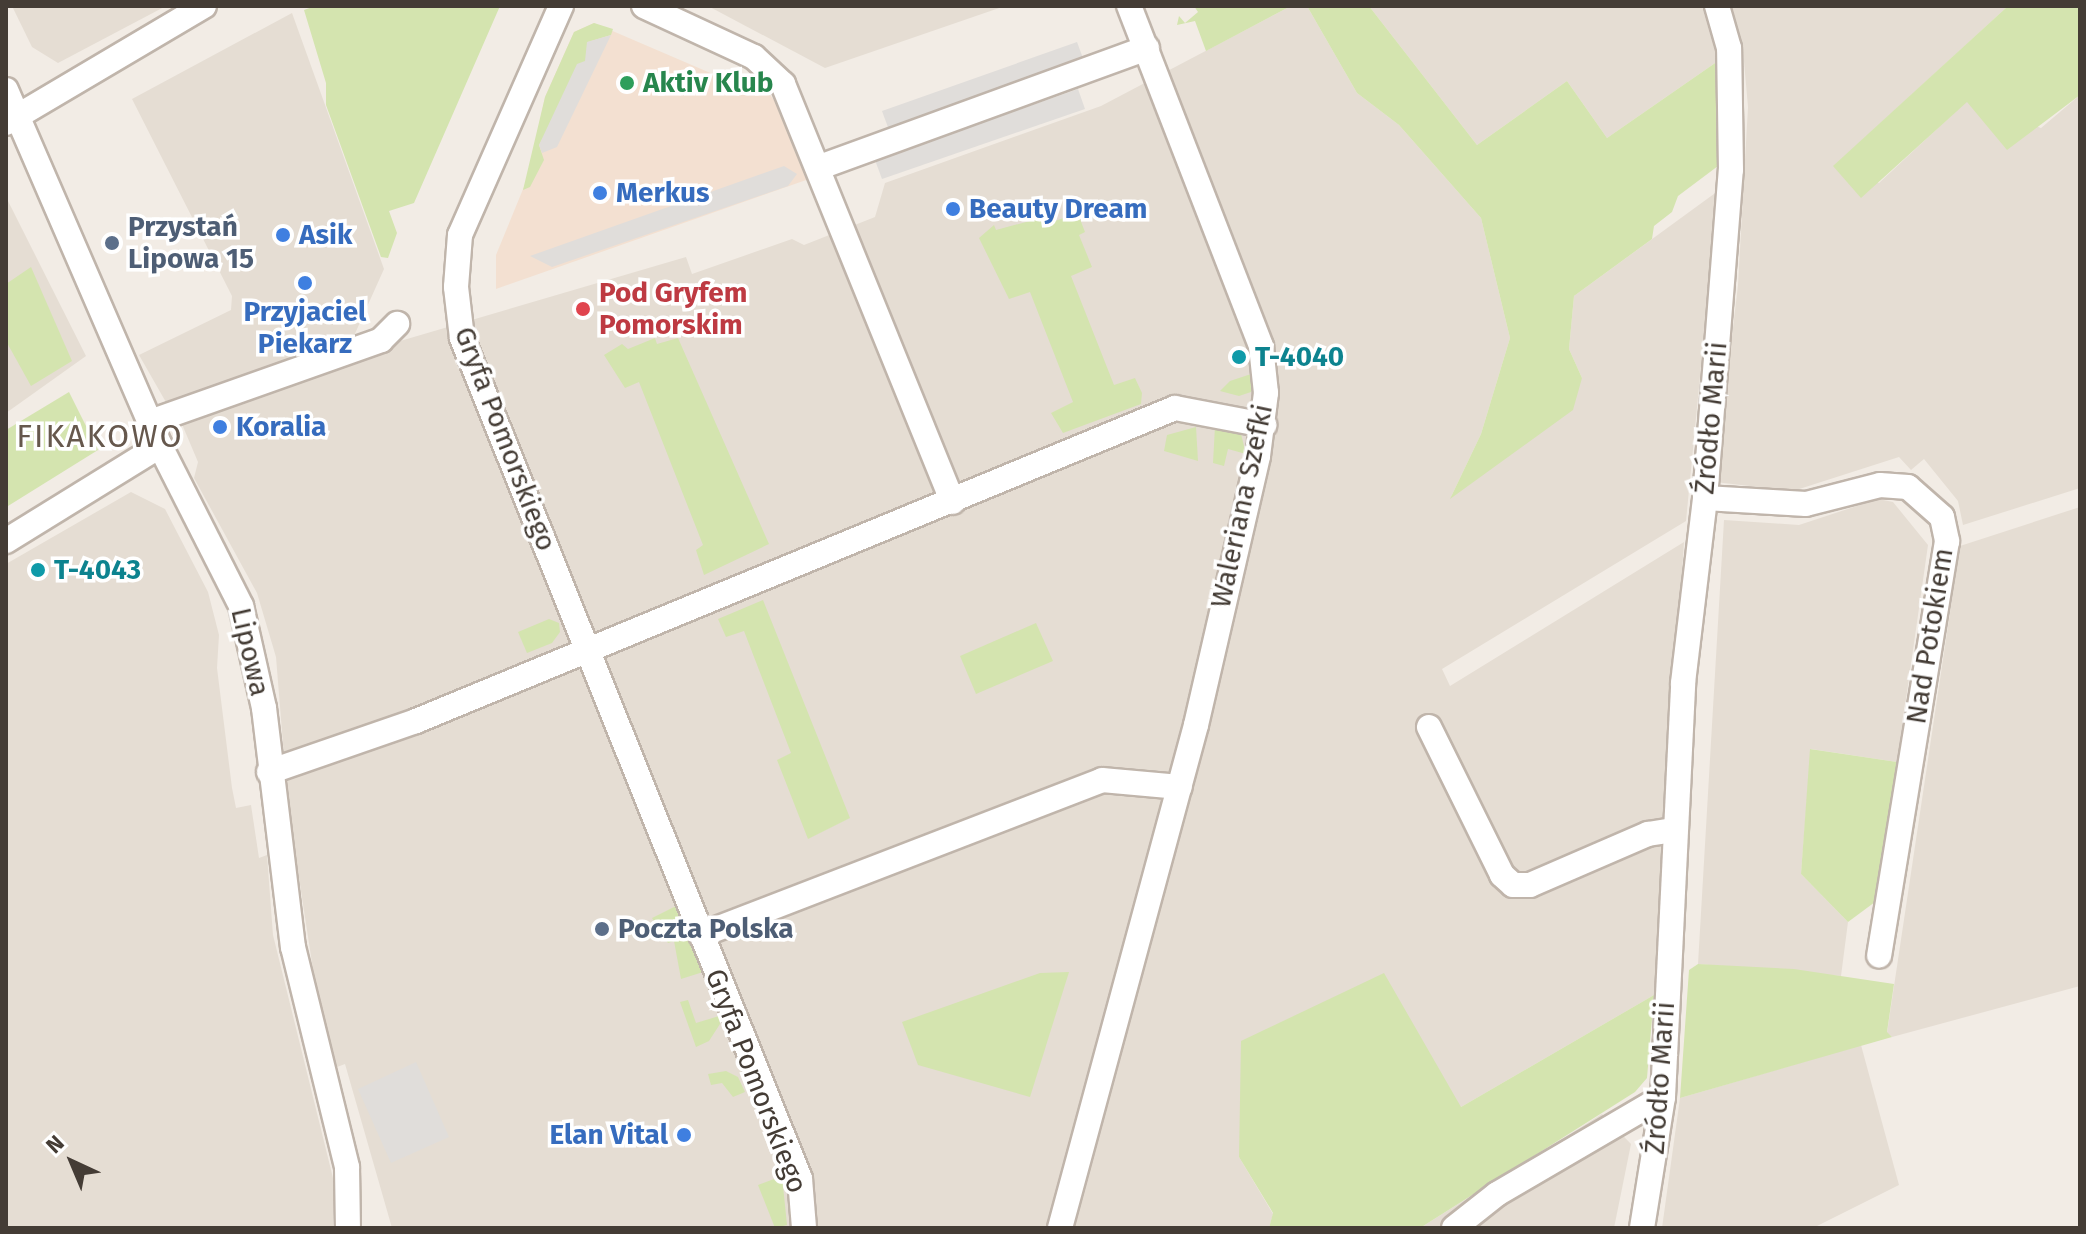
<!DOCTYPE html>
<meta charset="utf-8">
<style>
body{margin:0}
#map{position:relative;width:2086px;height:1234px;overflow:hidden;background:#f2ece5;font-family:"Fira Sans",sans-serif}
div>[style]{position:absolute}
.residential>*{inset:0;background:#e5ddd3}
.commercial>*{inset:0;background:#f3e0d1}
.green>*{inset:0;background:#d4e4af}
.parking>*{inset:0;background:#e0ddda}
.roads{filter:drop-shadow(2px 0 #c0b5ab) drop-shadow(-2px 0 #c0b5ab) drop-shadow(0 2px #c0b5ab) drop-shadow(0 -2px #c0b5ab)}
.street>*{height:24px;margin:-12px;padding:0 12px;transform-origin:12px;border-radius:12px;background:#fff}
.dots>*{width:22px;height:22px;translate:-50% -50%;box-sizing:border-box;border:4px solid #fff;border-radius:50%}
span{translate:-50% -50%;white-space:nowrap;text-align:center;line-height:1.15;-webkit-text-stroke:7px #fff;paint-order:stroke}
.leisure-label{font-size:28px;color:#27864d;font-weight:700}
.left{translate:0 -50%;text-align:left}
.shop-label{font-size:28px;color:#366cbe;font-weight:700}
.right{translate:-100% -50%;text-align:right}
.service-label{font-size:28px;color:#4e5e75;font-weight:700}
.health-label{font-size:28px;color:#be3a42;font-weight:700}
.culture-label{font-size:28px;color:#0d838f;font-weight:700}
.street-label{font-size:28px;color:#443c35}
.quarter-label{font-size:32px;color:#66584d;letter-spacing:2px}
.frame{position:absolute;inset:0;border:8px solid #443c35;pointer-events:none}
.north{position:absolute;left:32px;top:1122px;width:80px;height:80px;-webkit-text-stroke:6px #fff;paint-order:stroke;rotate:316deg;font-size:22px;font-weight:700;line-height:32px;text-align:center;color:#443c35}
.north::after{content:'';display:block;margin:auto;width:28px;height:36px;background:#443c35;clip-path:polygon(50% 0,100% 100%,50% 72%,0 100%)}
</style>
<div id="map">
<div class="residential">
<i style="clip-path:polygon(12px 6px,166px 6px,58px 63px,32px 47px)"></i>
<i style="clip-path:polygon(708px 6px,1005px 6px,825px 68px)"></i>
<i style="clip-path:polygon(1291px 6px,1307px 6px,1357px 93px,1399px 125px,1481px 218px,1510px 338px,1481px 434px,1451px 497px,1582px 378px,1569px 349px,1574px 296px,1718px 191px,1686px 521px,1442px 669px,1450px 686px,1684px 542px,1654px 995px,1461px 1107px,1239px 1157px,1273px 1214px,1269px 1228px,392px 1228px,345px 1064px,337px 1067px,314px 976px,288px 806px,276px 657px,257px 593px,194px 478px,198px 462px,173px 403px,167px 404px,139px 355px,231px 310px,232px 296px,132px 99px,292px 13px,384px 269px,353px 338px,390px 344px,686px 257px,692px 274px,792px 239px,804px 245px,875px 217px,885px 183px,1101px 106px)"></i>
<i style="clip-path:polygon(1369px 6px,1702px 6px,1718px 61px,1607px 138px,1567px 81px,1477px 145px)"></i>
<i style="clip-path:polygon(1732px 6px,2008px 6px,1834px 166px,1879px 183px,1967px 101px,2041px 128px,2080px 95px,2080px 488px,1963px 525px,1958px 501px,1924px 459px,1911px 470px,1899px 457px,1793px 491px,1715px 482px,1738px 285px,1748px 107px,1743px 50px)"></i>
<i style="clip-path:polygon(6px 197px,86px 356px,6px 413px)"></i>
<i style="clip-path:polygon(131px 492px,165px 509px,208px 592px,219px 635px,217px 668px,232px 788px,236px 808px,251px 805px,259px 858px,267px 855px,273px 935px,333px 1178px,333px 1228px,6px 1228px,6px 564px)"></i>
<i style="clip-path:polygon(1878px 499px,1893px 502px,1928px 545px,1897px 762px,1811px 749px,1801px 874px,1848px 922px,1841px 976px,1698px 964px,1724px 520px,1799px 525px)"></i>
<i style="clip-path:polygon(2080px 507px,2080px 986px,1892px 1037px,1887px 1033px,1960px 546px)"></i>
<i style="clip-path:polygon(1861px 1045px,1899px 1185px,1813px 1228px,1662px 1228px,1680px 1098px)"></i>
<i style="clip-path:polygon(1602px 1114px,1631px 1144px,1614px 1228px,1420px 1228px)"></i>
</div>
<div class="commercial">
<i style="clip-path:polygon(594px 23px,729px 81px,748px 96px,761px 83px,790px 121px,809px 179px,496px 289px,496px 255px,528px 177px,545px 97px,574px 32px)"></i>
</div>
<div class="green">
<i style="clip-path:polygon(315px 6px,500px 6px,414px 203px,389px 211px,397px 233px,388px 258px,381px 257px,326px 105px,326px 83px,304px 10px)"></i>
<i style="clip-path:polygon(1194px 6px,1291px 6px,1206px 51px,1195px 21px,1177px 25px,1179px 16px,1185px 23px,1198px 12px)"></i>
<i style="clip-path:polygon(1307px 6px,1369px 6px,1477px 145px,1567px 81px,1607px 138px,1718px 61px,1718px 166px,1678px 196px,1672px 212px,1654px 226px,1652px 239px,1574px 296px,1569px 349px,1582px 378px,1573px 410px,1450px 499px,1481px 434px,1510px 338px,1481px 218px,1399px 125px,1357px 93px)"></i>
<i style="clip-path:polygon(2008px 6px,2080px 6px,2080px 95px,2007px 150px,1967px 102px,1861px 198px,1833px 166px)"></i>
<i style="clip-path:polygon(594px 23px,613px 29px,611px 35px,588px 42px,586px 62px,539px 145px,544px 160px,530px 187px,523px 190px,545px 97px,574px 32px)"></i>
<i style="clip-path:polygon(1052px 215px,1055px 221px,1072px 215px,1080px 219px,1085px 232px,1079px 235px,1092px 267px,1071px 276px,1114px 385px,1135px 378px,1142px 393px,1141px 404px,1063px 433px,1051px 413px,1073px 402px,1030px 292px,1009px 299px,979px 238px,994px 225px,996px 230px)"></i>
<i style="clip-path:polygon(31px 267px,72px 361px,31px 386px,6px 341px,6px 284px)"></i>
<i style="clip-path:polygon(655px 338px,657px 344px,678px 338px,769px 544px,704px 575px,696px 550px,703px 545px,639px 382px,625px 388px,604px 355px,622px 344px,628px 349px)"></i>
<i style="clip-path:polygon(1254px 373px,1257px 381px,1251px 392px,1239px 396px,1220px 391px,1230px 381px)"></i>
<i style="clip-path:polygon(69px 392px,98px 450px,8px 506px,6px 430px)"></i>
<i style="clip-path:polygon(1215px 426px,1241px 434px,1246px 454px,1228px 449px,1224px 466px,1213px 463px)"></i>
<i style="clip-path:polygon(1196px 427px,1198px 461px,1164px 451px,1167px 435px)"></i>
<i style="clip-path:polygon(763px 600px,850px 818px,808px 839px,777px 760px,791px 753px,744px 631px,726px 637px,718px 619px)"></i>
<i style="clip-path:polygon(549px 619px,559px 623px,560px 632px,552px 643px,527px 653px,518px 632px)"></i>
<i style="clip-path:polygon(1036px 623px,1053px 661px,976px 694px,960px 656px)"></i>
<i style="clip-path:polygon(1810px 749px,1897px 762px,1875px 902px,1848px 922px,1801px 874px)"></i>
<i style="clip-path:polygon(676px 906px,703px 972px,681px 979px,674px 941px,668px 943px,652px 918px)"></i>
<i style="clip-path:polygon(1698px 964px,1794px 969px,1894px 984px,1887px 1032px,1892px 1037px,1680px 1098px,1689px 970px)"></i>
<i style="clip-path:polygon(1069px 972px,1030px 1097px,918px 1065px,902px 1022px,1040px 973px)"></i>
<i style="clip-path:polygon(1384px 973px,1461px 1107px,1654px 995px,1647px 1078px,1635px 1092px,1420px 1228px,1269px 1228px,1273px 1213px,1239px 1157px,1241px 1041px)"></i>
<i style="clip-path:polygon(688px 1000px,696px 1023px,719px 1016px,720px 1024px,709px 1041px,696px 1047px,680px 1002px)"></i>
<i style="clip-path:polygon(726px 1071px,738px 1077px,745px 1092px,733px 1097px,722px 1083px,711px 1085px,708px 1074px)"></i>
<i style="clip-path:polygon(782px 1176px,787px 1225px,775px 1228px,758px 1185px)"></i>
</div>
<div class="parking">
<i style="clip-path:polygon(611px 35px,557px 147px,542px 153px,539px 145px,577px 64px,585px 61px,587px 42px)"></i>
<i style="clip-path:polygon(1077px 42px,1084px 61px,889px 130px,882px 111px)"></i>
<i style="clip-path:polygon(1078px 89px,1085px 109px,882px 179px,875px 160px)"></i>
<i style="clip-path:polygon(784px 166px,797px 174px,788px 186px,552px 267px,530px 256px)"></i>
<i style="clip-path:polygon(416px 1062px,449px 1137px,391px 1163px,358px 1089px)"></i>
</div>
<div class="roads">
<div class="street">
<i style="left:561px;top:6px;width:250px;rotate:113.8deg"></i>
<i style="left:460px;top:235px;width:52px;rotate:94.4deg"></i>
<i style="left:456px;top:287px;width:51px;rotate:83.3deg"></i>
<i style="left:462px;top:338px;width:906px;rotate:68.1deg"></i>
<i style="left:800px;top:1179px;width:49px;rotate:85.3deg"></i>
<i style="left:644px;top:6px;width:121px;rotate:24.9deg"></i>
<i style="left:754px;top:57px;width:40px;rotate:43deg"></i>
<i style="left:783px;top:84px;width:451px;rotate:67.9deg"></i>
<i style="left:6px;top:90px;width:388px;rotate:66.6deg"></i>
<i style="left:160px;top:446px;width:179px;rotate:63.1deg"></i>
<i style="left:241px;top:606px;width:105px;rotate:77.3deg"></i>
<i style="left:264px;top:708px;width:241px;rotate:83.1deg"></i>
<i style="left:293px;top:947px;width:227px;rotate:76.2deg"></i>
<i style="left:347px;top:1167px;width:61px;rotate:89.1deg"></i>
<i style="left:6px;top:123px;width:230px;rotate:-30.6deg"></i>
<i style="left:820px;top:167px;width:348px;rotate:-20deg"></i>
<i style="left:150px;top:422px;width:245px;rotate:-19.5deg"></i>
<i style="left:381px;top:340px;width:23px;rotate:-45deg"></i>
<i style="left:1705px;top:498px;width:101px;rotate:3.4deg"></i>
<i style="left:1806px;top:504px;width:76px;rotate:-14.4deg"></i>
<i style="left:1880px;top:485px;width:28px;rotate:4deg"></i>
<i style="left:1908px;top:487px;width:45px;rotate:41.4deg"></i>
<i style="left:1942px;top:517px;width:25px;rotate:78deg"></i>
<i style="left:1947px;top:541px;width:420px;rotate:99.3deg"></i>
<i style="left:6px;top:541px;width:181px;rotate:-31.7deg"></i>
<i style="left:1429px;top:727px;width:165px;rotate:63.7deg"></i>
<i style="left:1502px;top:875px;width:15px;rotate:42deg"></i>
<i style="left:1513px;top:885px;width:17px"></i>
<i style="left:1530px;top:885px;width:129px;rotate:-23.4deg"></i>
<i style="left:1648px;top:834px;width:25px;rotate:-9deg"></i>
<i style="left:269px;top:772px;width:156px;rotate:-19.1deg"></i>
<i style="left:416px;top:721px;width:821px;rotate:-22.41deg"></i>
<i style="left:1175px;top:408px;width:91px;rotate:10.8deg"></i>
<i style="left:701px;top:935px;width:430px;rotate:-21.1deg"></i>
<i style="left:1102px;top:780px;width:78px;rotate:5.1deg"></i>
<i style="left:1060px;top:1228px;width:521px;rotate:-74.87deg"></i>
<i style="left:1196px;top:725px;width:276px;rotate:-77deg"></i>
<i style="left:1258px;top:456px;width:64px;rotate:-82.8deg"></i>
<i style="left:1266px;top:393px;width:47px;rotate:-96.1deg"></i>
<i style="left:1261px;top:346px;width:365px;rotate:-111.2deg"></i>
<i style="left:1454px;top:1228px;width:55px;rotate:-38.3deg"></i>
<i style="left:1497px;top:1194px;width:192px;rotate:-30.3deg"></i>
<i style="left:1642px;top:1228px;width:133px;rotate:-80.9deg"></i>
<i style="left:1663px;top:1097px;width:414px;rotate:-87.2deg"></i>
<i style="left:1683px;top:683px;width:186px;rotate:-83.2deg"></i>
<i style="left:1705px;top:498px;width:329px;rotate:-85.5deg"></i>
<i style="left:1731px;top:170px;width:122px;rotate:-90.9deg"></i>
<i style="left:1729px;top:48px;width:44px;rotate:-105.9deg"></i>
</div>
</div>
<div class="dots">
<i style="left:627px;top:83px;background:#2e9e5b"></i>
<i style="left:600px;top:193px;background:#3f7fe0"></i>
<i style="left:953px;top:209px;background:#3f7fe0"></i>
<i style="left:283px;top:235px;background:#3f7fe0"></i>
<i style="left:112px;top:243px;background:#5c6f8a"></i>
<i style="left:305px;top:283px;background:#3f7fe0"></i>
<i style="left:583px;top:309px;background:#e0444e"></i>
<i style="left:1239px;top:357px;background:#0f9aa8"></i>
<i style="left:220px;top:427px;background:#3f7fe0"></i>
<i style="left:38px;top:570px;background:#0f9aa8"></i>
<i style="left:602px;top:929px;background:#5c6f8a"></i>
<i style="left:684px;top:1135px;background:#3f7fe0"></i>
</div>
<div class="leisure-label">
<span class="left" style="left:643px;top:83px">Aktiv Klub</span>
</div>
<div class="shop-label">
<span class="left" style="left:616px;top:193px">Merkus</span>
<span class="left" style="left:969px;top:209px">Beauty Dream</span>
<span class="left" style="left:299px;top:235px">Asik</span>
<span style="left:305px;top:328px">Przyjaciel<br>Piekarz</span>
<span class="left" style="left:236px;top:427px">Koralia</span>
<span class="right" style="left:668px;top:1135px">Elan Vital</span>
</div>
<div class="service-label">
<span class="left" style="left:128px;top:243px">Przystań<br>Lipowa 15</span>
<span class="left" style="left:618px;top:929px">Poczta Polska</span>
</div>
<div class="health-label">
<span class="left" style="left:599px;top:309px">Pod Gryfem<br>Pomorskim</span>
</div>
<div class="culture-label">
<span class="left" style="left:1255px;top:357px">T-4040</span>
<span class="left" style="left:54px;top:570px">T-4043</span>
</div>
<div class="street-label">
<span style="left:1711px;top:418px;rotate:-85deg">Źródło Marii</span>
<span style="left:505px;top:439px;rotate:69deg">Gryfa Pomorskiego</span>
<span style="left:1242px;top:506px;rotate:-78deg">Waleriana Szefki</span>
<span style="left:1930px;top:636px;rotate:-81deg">Nad Potokiem</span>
<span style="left:250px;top:652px;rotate:77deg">Lipowa</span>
<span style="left:1660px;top:1078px;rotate:-86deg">Źródło Marii</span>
<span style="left:756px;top:1081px;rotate:69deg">Gryfa Pomorskiego</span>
</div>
<div class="quarter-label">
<span style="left:100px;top:436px">FIKAKOWO</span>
</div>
<div class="frame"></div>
<div class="north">N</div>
</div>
